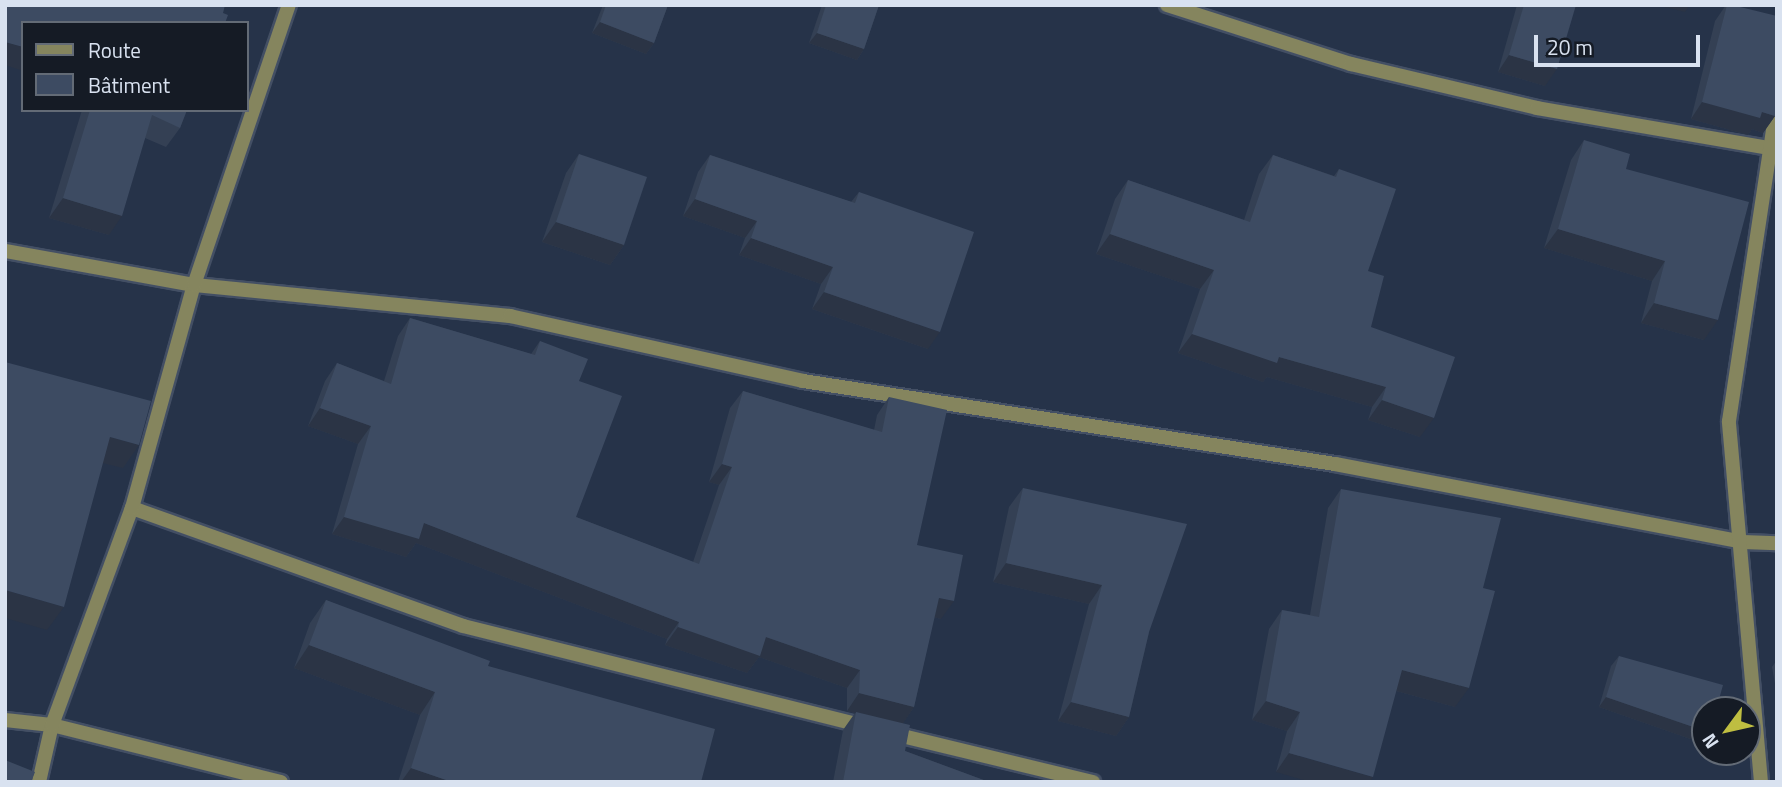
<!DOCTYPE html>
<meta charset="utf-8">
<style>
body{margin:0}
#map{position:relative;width:1782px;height:787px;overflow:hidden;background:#263349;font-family:"Titillium Web",sans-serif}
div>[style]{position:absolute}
.roads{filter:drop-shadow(2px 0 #434f64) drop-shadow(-2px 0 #434f64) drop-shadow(0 2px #434f64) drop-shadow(0 -2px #434f64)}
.minor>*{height:14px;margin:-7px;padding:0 7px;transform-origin:7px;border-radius:7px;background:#85855e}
.wall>*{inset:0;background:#344054}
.shaded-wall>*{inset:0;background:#2b3445}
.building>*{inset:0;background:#3d4b62}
span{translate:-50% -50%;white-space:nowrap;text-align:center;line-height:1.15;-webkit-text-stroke:5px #151b25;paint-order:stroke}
.frame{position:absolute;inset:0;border:7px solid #d9e2f0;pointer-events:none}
.legend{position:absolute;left:21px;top:21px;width:228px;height:91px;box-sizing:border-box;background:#151b25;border:2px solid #636b76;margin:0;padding:9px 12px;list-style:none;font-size:21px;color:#d9e2f0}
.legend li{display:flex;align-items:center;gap:14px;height:35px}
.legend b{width:35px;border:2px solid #636b76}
.north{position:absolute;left:1691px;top:696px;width:70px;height:70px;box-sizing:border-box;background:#151b25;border:2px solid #636b76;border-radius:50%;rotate:237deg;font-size:19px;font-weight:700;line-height:28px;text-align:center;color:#d9e2f0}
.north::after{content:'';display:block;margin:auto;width:24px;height:32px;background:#bfbe41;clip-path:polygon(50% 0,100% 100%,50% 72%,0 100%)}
.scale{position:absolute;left:1534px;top:35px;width:166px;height:32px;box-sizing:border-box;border:4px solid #d9e2f0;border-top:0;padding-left:9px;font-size:21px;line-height:24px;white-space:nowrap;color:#d9e2f0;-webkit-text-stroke:5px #151b25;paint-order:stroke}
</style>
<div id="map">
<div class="roads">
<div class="minor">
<i style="left:1167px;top:5px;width:193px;rotate:17.8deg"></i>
<i style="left:1351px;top:64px;width:191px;rotate:13.3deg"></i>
<i style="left:1537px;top:108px;width:235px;rotate:9.8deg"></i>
<i style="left:5px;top:251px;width:192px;rotate:10.2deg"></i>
<i style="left:194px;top:285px;width:318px;rotate:5.6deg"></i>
<i style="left:510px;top:316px;width:300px;rotate:12.5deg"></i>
<i style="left:803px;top:381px;width:538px;rotate:8.87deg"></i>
<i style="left:1335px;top:464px;width:415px;rotate:10.8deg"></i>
<i style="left:1743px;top:542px;width:34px;rotate:2deg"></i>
<i style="left:132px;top:508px;width:351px;rotate:19.6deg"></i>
<i style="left:463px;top:626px;width:416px;rotate:14deg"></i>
<i style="left:5px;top:720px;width:47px;rotate:6.1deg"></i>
<i style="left:52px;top:725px;width:236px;rotate:14deg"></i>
<i style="left:890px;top:733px;width:209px;rotate:13.6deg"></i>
<i style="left:39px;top:782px;width:58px;rotate:-77.2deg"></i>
<i style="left:52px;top:725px;width:231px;rotate:-69.8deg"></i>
<i style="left:132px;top:508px;width:231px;rotate:-74.5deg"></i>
<i style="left:194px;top:285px;width:296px;rotate:-71.3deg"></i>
<i style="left:1761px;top:782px;width:362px;rotate:-95.1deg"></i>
<i style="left:1729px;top:421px;width:321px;rotate:-81.4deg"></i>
</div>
</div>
<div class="wall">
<i style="clip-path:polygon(603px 5px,668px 5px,654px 43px,646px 54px,592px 33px)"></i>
<i style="clip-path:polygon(822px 5px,879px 5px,864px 49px,857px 60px,809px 43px)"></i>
<i style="clip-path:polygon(1517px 5px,1576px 5px,1545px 86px,1498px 72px)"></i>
<i style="clip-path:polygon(1726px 5px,1775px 116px,1763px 133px,1752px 129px,1748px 135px,1691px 119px,1715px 21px)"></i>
<i style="clip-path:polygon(82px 110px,187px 110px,180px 128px,166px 147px,145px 138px,109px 235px,49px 218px)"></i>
<i style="clip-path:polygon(1584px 140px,1626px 169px,1704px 340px,1641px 323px,1652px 281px,1544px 248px,1571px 160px)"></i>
<i style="clip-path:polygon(579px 154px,624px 245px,610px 265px,542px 242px,566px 173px)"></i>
<i style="clip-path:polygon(710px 155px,851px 202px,859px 192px,928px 349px,812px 309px,821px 284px,739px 255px,745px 238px,683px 216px,698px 172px)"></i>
<i style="clip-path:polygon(1273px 155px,1334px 176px,1339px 169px,1368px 271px,1371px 327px,1420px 437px,1368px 420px,1372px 407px,1267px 377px,1263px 382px,1178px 353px,1200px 289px,1096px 254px,1115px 199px,1128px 180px,1244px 220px,1259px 174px)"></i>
<i style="clip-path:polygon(410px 318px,531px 354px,540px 341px,579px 381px,576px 517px,693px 562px,719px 485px,709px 482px,730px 408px,743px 391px,874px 430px,877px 415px,889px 397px,917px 545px,941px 619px,934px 617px,914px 707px,903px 723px,905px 751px,989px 782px,833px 782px,843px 730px,855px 713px,847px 711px,847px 688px,759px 657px,747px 673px,665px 645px,667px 639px,416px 543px,406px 557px,332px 534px,358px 444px,308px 426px,325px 381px,337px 363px,384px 381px,398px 336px)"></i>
<i style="clip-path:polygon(1023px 488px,1149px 632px,1129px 717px,1116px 736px,1058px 721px,1089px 604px,993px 582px,1009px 507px)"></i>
<i style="clip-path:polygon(1341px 489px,1483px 588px,1455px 707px,1396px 691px,1276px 772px,1287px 731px,1252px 720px,1269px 629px,1282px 610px,1310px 615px,1328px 508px)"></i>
<i style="clip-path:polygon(326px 600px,488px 666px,701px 782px,398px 782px,420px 715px,294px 668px,310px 623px)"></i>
<i style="clip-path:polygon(1619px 656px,1705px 710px,1705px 739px,1702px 743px,1599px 707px,1611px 666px)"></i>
<i style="clip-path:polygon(1777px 660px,1777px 695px,1772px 667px)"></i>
</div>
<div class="shaded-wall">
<i style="clip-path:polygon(1657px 5px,1690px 5px,1685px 12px)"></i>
<i style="clip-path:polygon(600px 22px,654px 43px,646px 54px,592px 33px)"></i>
<i style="clip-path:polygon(817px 33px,864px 49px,857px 60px,809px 43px)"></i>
<i style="clip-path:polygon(5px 42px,23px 47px,23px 71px,5px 65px)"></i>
<i style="clip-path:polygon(1509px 55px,1557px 69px,1545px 86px,1498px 72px)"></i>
<i style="clip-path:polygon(1702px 102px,1762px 112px,1775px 116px,1763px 133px,1752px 129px,1748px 135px,1691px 119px)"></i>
<i style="clip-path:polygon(63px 198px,122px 216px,109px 235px,49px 218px)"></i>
<i style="clip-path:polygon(695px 199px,757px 221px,745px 238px,683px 216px)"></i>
<i style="clip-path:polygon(556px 222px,624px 245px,610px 265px,542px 242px)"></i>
<i style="clip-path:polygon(1558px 229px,1665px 261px,1652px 281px,1544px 248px)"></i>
<i style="clip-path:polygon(1110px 234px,1214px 270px,1200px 289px,1096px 254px)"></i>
<i style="clip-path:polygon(751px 238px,833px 267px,821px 284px,739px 255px)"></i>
<i style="clip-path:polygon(824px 292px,940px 332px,928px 349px,812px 309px)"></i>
<i style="clip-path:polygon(1654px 303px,1718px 320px,1704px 340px,1641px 323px)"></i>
<i style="clip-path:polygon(1192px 334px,1279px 357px,1386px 387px,1372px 407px,1267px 377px,1263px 382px,1178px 353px)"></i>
<i style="clip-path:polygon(1382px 400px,1434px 418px,1420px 437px,1368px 420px)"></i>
<i style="clip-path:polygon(320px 408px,371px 426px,358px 444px,308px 426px)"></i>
<i style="clip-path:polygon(110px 437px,139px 445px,123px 468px,94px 461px)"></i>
<i style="clip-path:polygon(722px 464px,732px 467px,719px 485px,709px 482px)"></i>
<i style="clip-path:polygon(344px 517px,424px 523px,679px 622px,667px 639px,416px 543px,406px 557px,332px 534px)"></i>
<i style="clip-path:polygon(1006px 563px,1102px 585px,1089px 604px,993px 582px)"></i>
<i style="clip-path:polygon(5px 590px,64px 607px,47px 630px,5px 618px)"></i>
<i style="clip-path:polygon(939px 598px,954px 601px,941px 619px,926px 615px)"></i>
<i style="clip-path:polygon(678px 627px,766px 637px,860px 670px,847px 688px,759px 657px,747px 673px,665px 645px)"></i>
<i style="clip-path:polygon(309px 645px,435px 692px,420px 715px,294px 668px)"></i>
<i style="clip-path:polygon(1402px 670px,1469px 688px,1455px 707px,1389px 689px)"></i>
<i style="clip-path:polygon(859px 693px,914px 707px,902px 725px,847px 711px)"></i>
<i style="clip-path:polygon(1606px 697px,1705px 731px,1705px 739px,1702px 743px,1599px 707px)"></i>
<i style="clip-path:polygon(1266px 701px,1300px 712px,1287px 731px,1252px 720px)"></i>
<i style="clip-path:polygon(1071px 702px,1129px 717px,1116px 736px,1058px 721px)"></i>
<i style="clip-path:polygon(1289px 753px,1373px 777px,1370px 782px,1310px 782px,1276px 772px)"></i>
<i style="clip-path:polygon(411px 768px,452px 782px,401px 782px)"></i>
</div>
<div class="building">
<i style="clip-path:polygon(5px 5px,225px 5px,223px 13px,228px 15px,225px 23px,23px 23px,23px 47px,5px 42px)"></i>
<i style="clip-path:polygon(606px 5px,668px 5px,654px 43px,600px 22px)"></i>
<i style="clip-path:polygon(826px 5px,879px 5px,864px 49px,817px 33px)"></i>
<i style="clip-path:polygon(1524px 5px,1576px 5px,1557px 69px,1509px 55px)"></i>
<i style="clip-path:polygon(1727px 5px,1732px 5px,1777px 16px,1777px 102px,1775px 116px,1762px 112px,1760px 118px,1702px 102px)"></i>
<i style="clip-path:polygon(90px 110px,187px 110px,180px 128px,152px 115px,122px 216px,63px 198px)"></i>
<i style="clip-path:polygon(1584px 140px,1630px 154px,1626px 169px,1749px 202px,1718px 320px,1654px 303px,1665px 261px,1558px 229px)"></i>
<i style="clip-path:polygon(579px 154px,647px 177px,624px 245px,556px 222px)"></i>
<i style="clip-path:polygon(710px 155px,855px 203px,859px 192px,974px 232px,940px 332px,824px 292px,833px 267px,751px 238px,757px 221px,695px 199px)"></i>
<i style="clip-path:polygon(1273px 155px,1336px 177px,1339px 169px,1396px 189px,1368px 271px,1384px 276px,1371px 327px,1455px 357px,1434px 418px,1382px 400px,1386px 387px,1279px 357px,1277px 363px,1192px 334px,1214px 270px,1110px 234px,1128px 180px,1250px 222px)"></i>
<i style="clip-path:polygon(410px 318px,535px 355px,540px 341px,588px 359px,579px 381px,622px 396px,576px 517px,699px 564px,732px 467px,722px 464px,743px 391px,882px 432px,889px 397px,947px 410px,917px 545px,963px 555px,954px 601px,939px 598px,914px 707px,859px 693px,860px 670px,766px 637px,760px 656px,678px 627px,679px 622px,424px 523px,419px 539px,344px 517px,371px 426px,320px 408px,337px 363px,391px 384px)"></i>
<i style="clip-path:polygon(5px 362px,151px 401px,139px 445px,110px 437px,64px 607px,5px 590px)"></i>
<i style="clip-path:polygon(1023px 488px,1187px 524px,1149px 632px,1129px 717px,1071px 702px,1102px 585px,1006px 563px)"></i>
<i style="clip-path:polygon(1341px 489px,1501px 518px,1483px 588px,1495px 591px,1469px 688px,1402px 670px,1373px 777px,1289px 753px,1300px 712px,1266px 701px,1282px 610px,1319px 617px)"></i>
<i style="clip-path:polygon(326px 600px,490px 661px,488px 666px,715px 729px,701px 782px,452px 782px,411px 768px,435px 692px,309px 645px)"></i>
<i style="clip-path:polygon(1619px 656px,1723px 685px,1716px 710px,1705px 710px,1705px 731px,1606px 697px)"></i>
<i style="clip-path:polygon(856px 712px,910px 725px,905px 751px,989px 782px,843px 782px)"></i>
<i style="clip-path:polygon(5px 760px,35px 772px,31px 782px,5px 782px)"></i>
</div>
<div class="frame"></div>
<ul class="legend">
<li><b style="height:9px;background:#85855e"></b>Route</li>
<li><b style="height:19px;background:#3d4b62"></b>Bâtiment</li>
</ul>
<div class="north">N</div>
<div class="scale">20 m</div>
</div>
